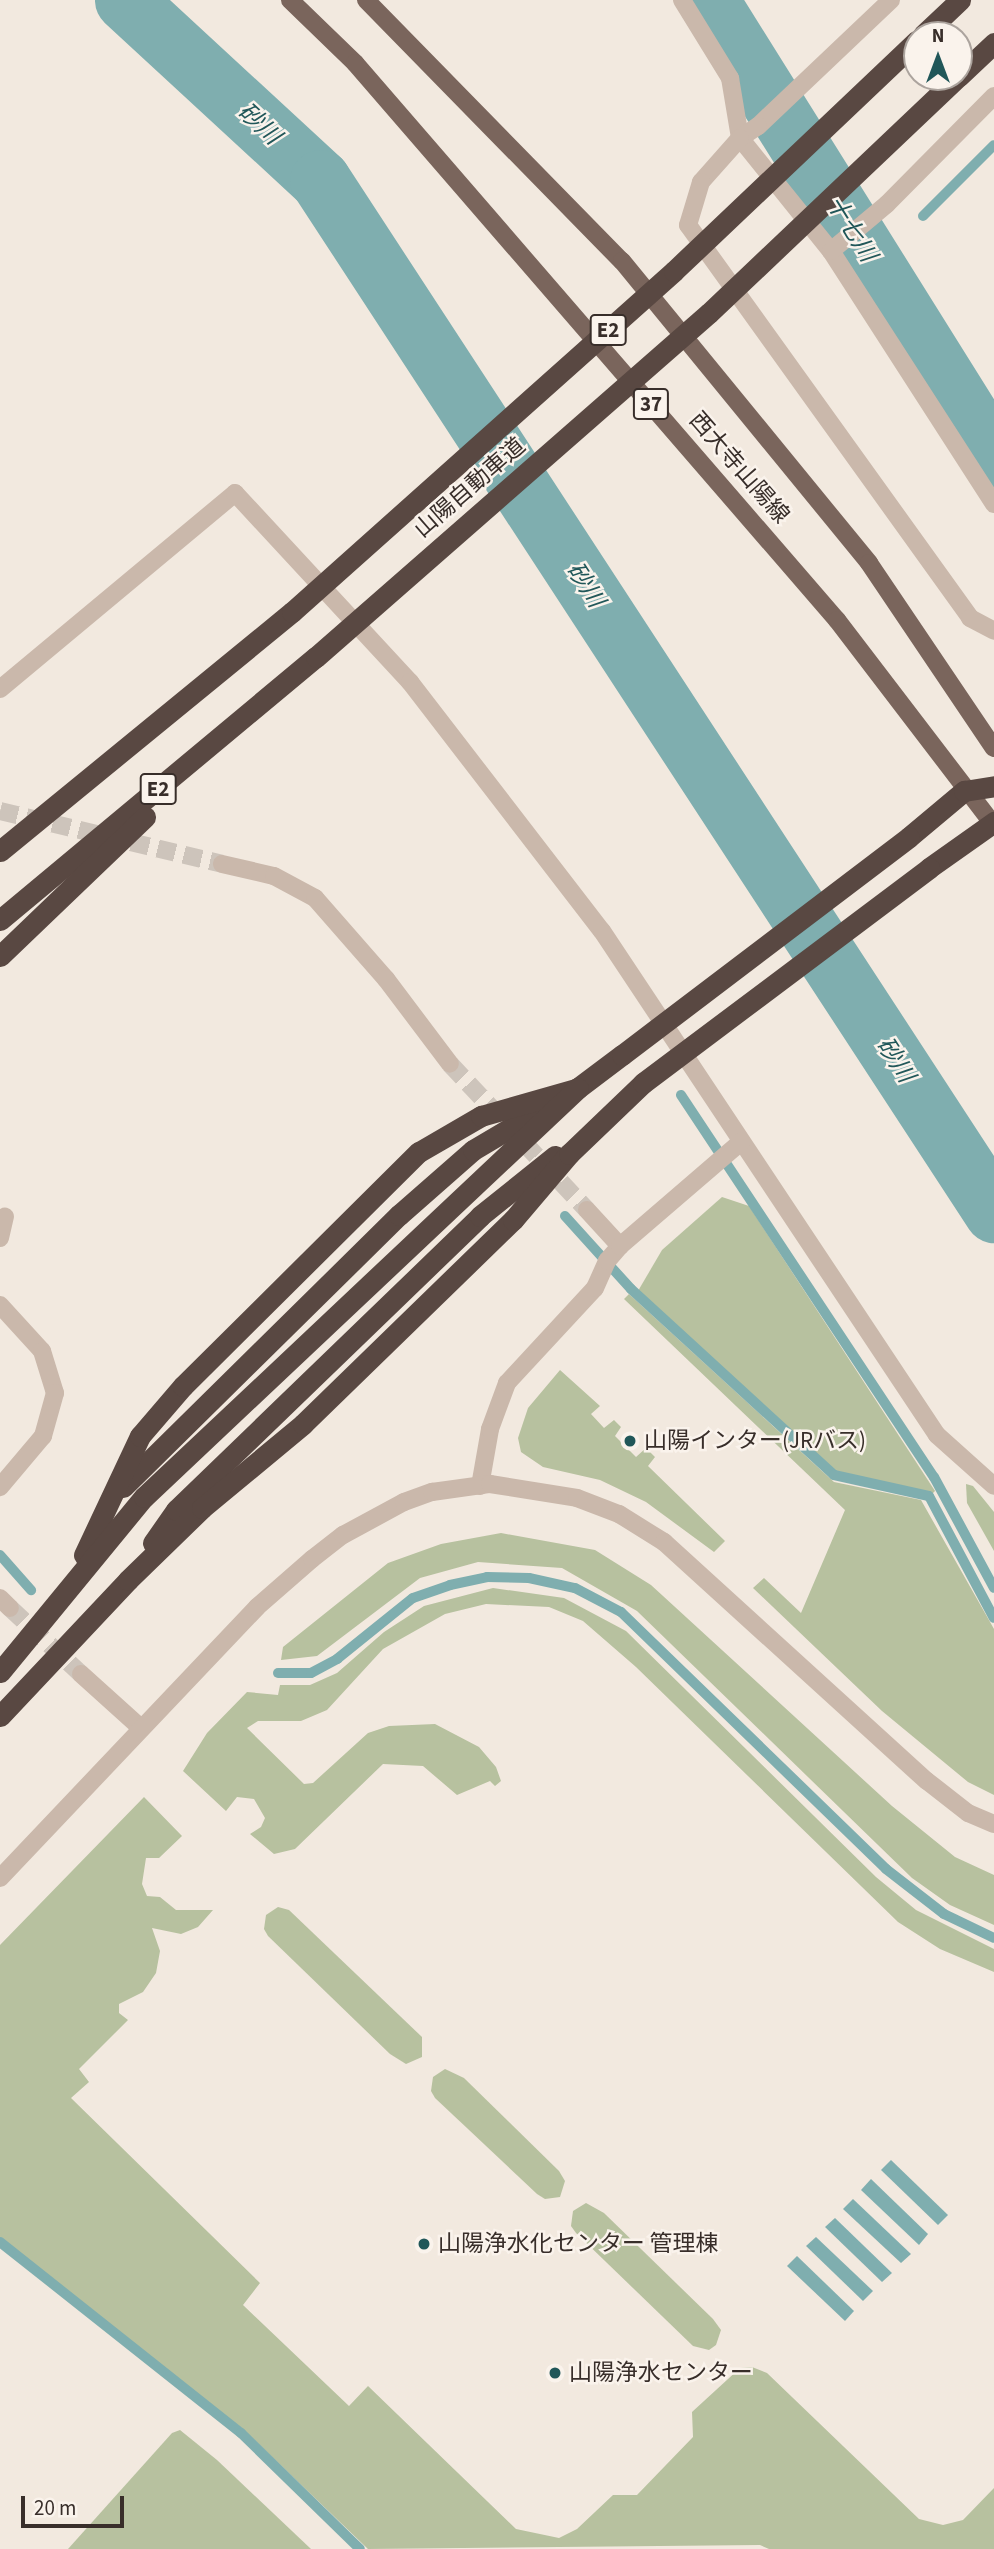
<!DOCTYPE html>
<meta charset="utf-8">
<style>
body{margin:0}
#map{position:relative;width:994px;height:2549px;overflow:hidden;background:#f2e9df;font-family:"Source Sans 3","Noto Sans JP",sans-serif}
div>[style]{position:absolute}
.green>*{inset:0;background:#b7c19f}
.water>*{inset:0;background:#7faeaf}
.stream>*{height:10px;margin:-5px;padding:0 5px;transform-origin:5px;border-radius:5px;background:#7faeaf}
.river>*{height:61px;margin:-30.5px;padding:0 30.5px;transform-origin:30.5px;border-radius:30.5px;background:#7faeaf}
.minor-tunnel>*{height:18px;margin-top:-9px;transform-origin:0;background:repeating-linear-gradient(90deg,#cdc4bb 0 18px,transparent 0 27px)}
.minor>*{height:18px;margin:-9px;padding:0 9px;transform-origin:9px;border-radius:9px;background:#cab8ab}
.tertiary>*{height:18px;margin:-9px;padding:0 9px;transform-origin:9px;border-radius:9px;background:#cab8ab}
.primary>*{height:18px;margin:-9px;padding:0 9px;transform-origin:9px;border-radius:9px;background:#7a655c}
.motorway>*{height:21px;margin:-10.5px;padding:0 10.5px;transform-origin:10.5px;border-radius:10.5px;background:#594842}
.motorway-bridge>*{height:21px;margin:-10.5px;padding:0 10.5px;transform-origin:10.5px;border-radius:10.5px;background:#594842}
.dots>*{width:19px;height:19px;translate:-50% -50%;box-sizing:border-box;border:4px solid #faf3ec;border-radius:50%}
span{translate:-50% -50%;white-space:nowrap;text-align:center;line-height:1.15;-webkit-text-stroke:5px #faf3ec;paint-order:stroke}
.shield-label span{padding:2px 5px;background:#faf3ec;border:2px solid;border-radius:5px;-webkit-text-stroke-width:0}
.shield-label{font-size:21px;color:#382e2a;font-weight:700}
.street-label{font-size:23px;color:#382e2a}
.poi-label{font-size:23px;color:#382e2a}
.left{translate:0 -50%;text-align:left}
.water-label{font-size:24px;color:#215759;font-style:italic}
.north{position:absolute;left:903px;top:21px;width:70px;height:70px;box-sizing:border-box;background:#faf3ec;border:2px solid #aca49e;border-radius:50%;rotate:0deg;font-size:19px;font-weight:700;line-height:28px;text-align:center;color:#382e2a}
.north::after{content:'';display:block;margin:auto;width:24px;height:32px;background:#215759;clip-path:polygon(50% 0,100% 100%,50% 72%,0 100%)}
.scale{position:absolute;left:21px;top:2496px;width:103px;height:32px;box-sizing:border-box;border:4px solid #382e2a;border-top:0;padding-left:9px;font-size:21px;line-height:24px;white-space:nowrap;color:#382e2a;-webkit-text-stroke:5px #faf3ec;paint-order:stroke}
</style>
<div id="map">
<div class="green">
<i style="clip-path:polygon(722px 1197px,749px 1206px,935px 1491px,930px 1496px,831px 1472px,638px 1291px,662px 1250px)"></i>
<i style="clip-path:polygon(629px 1294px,834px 1482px,921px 1500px,994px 1629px,994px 1795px,968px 1782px,882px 1711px,753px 1588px,764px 1578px,801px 1613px,845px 1510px,624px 1299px)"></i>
<i style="clip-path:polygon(560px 1370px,600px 1406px,591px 1414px,604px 1428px,614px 1420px,621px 1427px,615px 1436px,636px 1457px,646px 1448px,655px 1457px,648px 1466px,725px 1541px,714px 1552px,646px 1502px,600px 1480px,543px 1467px,521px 1452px,518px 1438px,528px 1408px)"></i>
<i style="clip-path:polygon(966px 1484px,973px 1486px,994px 1512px,994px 1551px,967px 1503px)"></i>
<i style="clip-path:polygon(501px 1533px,595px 1550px,651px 1585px,892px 1806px,955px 1857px,994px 1875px,994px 1925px,950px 1905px,912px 1878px,637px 1611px,562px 1568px,478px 1562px,420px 1578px,317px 1656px,281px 1660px,283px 1647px,388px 1563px,441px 1544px)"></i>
<i style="clip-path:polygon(493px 1588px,564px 1598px,626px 1631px,876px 1877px,916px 1910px,994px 1949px,994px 1972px,940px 1949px,898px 1922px,636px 1667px,583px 1621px,549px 1607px,486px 1604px,445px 1614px,383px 1649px,327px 1710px,301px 1721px,258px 1721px,247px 1728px,304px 1784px,313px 1783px,368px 1733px,389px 1726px,435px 1724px,479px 1747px,496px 1767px,501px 1781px,495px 1786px,490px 1781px,457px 1795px,423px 1766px,383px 1764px,295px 1849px,274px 1854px,250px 1834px,261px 1827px,265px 1818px,254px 1799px,237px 1797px,226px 1811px,183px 1771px,207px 1733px,247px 1692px,278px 1695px,280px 1685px,310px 1685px,337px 1673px,384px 1632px,424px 1606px)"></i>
<i style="clip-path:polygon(144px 1797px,182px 1836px,159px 1858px,146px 1858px,142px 1884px,147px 1896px,160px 1897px,176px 1910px,213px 1910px,198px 1927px,181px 1934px,152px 1928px,160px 1951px,156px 1973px,143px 1992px,119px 2004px,119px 2013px,128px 2020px,79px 2069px,89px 2082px,71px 2098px,260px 2283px,243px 2305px,349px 2406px,368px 2386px,516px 2529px,559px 2538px,577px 2529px,613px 2495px,637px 2495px,693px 2437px,692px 2412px,740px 2368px,752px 2367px,767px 2373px,919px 2519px,943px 2525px,963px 2520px,994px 2488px,994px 2549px,769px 2549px,760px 2545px,368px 2549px,243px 2429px,0 2243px,0 1945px)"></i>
<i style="clip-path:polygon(278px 1907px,289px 1910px,422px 2037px,422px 2057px,406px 2064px,390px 2054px,268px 1936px,264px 1929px,266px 1915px)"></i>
<i style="clip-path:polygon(445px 2069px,464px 2078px,559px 2171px,565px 2181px,560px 2197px,545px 2199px,537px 2194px,435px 2098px,431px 2091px,433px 2077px)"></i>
<i style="clip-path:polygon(586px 2203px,604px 2213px,713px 2319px,721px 2330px,716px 2345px,709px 2350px,693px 2346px,576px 2233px,571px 2226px,573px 2211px)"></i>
<i style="clip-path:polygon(180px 2430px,217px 2460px,311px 2549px,68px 2549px,172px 2433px)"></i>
</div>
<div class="water">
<i style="clip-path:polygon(891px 2160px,948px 2215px,938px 2225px,881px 2170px)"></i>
<i style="clip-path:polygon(871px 2179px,928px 2234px,919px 2245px,861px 2190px)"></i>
<i style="clip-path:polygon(853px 2199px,911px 2254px,901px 2263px,843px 2209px)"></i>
<i style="clip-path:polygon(835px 2218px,892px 2273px,882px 2282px,825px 2227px)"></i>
<i style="clip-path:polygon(816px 2237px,873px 2291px,863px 2301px,806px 2246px)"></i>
<i style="clip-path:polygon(797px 2256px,854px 2311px,845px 2321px,787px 2266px)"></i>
</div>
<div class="stream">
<i style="left:923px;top:216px;width:100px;rotate:-45deg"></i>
<i style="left:681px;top:1095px;width:458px;rotate:56.5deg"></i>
<i style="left:934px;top:1477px;width:126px;rotate:61.6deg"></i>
<i style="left:565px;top:1216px;width:98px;rotate:47.9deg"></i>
<i style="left:631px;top:1289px;width:275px;rotate:42.5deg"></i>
<i style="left:834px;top:1475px;width:97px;rotate:12.5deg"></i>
<i style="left:929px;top:1496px;width:138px;rotate:62deg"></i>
<i style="left:0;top:1555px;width:47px;rotate:48.5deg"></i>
<i style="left:278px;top:1673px;width:33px"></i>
<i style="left:311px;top:1673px;width:30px;rotate:-28deg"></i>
<i style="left:337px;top:1659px;width:97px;rotate:-38.8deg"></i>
<i style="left:413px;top:1598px;width:39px;rotate:-19deg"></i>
<i style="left:450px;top:1585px;width:38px;rotate:-12deg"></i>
<i style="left:487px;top:1577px;width:42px;rotate:1.4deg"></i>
<i style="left:529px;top:1578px;width:47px;rotate:12.3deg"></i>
<i style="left:575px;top:1588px;width:52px;rotate:27.6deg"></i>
<i style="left:621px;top:1612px;width:369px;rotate:44.1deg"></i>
<i style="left:886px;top:1869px;width:73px;rotate:37.8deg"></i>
<i style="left:944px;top:1914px;width:55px;rotate:25.6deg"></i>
<i style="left:0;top:2242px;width:308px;rotate:38.4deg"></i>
<i style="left:241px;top:2433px;width:166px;rotate:44.3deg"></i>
</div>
<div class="river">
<i style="left:125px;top:0;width:265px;rotate:42.7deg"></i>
<i style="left:320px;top:180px;width:1233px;rotate:56.85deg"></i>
<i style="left:708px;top:0;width:539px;rotate:57.96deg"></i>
</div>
<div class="minor-tunnel">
<i style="left:0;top:811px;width:228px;rotate:13.4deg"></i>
<i style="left:450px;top:1064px;width:200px;rotate:46.8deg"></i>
<i style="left:10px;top:1608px;width:97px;rotate:42.9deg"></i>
</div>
<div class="minor">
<i style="left:682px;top:0;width:92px;rotate:58.4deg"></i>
<i style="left:730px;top:78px;width:61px;rotate:80.5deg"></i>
<i style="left:740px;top:138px;width:145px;rotate:51.2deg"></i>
<i style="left:831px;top:251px;width:301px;rotate:57.2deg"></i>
<i style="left:891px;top:0;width:183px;rotate:136.5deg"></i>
<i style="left:758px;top:126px;width:22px;rotate:146deg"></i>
<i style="left:740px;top:138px;width:59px;rotate:131.6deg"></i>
<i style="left:701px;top:182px;width:45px;rotate:106.8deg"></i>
<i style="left:688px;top:225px;width:484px;rotate:54.3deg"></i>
<i style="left:970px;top:618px;width:27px;rotate:28deg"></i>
<i style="left:831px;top:251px;width:73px;rotate:-40deg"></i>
<i style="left:887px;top:204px;width:152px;rotate:-45.3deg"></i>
<i style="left:0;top:689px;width:306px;rotate:-39.8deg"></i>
<i style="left:235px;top:493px;width:258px;rotate:47.2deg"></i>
<i style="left:410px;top:682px;width:314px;rotate:52.4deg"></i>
<i style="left:602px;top:931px;width:605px;rotate:56.39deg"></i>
<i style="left:937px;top:1435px;width:76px;rotate:41.8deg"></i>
<i style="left:222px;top:864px;width:53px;rotate:13deg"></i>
<i style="left:274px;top:876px;width:47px;rotate:28.2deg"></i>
<i style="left:315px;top:898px;width:108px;rotate:48.8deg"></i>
<i style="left:386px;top:979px;width:106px;rotate:53deg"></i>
<i style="left:587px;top:1210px;width:49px;rotate:47.5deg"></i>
<i style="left:0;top:1238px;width:22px;rotate:-77deg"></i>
<i style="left:0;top:1305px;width:62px;rotate:47.6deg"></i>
<i style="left:42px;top:1351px;width:44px;rotate:72.8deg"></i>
<i style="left:55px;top:1393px;width:45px;rotate:105.6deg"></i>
<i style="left:43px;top:1436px;width:67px;rotate:130.1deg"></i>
<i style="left:0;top:1598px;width:14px;rotate:45deg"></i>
<i style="left:81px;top:1674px;width:81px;rotate:42deg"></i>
</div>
<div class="tertiary">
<i style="left:480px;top:1486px;width:58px;rotate:-80deg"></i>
<i style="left:490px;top:1429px;width:49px;rotate:-69.7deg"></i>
<i style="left:507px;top:1383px;width:129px;rotate:-47.2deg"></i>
<i style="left:595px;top:1288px;width:30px;rotate:-66deg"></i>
<i style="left:607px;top:1261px;width:20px;rotate:-49deg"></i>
<i style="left:620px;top:1246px;width:160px;rotate:-40.7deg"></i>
<i style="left:0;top:1878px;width:373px;rotate:-46.5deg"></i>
<i style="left:257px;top:1607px;width:73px;rotate:-41.1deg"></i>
<i style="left:312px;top:1559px;width:39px;rotate:-38deg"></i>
<i style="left:343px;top:1535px;width:69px;rotate:-28.4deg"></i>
<i style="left:404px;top:1502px;width:30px;rotate:-20deg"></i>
<i style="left:432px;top:1492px;width:59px;rotate:-7.9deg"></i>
<i style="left:490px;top:1484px;width:88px;rotate:9.1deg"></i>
<i style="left:577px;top:1498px;width:45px;rotate:20.9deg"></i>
<i style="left:619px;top:1514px;width:53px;rotate:31.9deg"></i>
<i style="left:664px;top:1542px;width:355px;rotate:42.3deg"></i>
<i style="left:927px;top:1781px;width:52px;rotate:38deg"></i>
<i style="left:968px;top:1813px;width:28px;rotate:23deg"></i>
</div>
<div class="primary">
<i style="left:290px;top:0;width:91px;rotate:44.1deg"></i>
<i style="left:355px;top:63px;width:737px;rotate:49.13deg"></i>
<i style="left:837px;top:620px;width:258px;rotate:52.6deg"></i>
<i style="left:366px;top:0;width:366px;rotate:45.6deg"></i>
<i style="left:622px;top:261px;width:390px;rotate:50.7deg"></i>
<i style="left:869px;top:563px;width:223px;rotate:56deg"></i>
</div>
<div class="motorway">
<i style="left:923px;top:35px;width:51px;rotate:-43.4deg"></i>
<i style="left:959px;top:76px;width:48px;rotate:-43.3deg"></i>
<i style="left:909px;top:837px;width:72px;rotate:-39.9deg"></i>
<i style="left:964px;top:791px;width:30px;rotate:-9deg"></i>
<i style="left:0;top:851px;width:377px;rotate:-39.3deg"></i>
<i style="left:929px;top:868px;width:80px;rotate:-35.3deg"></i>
<i style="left:0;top:920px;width:411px;rotate:-39.8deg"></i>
<i style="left:0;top:956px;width:201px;rotate:-43.8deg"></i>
<i style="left:123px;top:1487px;width:388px;rotate:-44.6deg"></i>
<i style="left:399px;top:1215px;width:98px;rotate:-41.3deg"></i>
<i style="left:473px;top:1150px;width:122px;rotate:-30.6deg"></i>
<i style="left:578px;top:1088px;width:55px;rotate:-36.9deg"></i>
<i style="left:153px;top:1543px;width:40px;rotate:-55.1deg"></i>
<i style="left:176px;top:1510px;width:423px;rotate:-44deg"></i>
<i style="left:480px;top:1216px;width:96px;rotate:-38.7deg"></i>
<i style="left:84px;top:1555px;width:132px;rotate:-64.8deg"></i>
<i style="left:140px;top:1436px;width:66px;rotate:-49.3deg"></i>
<i style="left:183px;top:1386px;width:332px;rotate:-44.8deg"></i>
<i style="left:419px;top:1152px;width:72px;rotate:-30.1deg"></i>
<i style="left:481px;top:1116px;width:99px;rotate:-15.9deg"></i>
<i style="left:0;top:1672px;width:227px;rotate:-50.6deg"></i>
<i style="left:144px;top:1497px;width:596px;rotate:-43.3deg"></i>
<i style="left:0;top:1716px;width:187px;rotate:-46.7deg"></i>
<i style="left:128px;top:1580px;width:103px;rotate:-44.2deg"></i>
<i style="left:202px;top:1508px;width:131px;rotate:-39.7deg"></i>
<i style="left:303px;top:1424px;width:293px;rotate:-44.2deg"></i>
<i style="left:513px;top:1220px;width:87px;rotate:-49.7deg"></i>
<i style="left:569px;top:1154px;width:103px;rotate:-43.8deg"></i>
</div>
<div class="motorway-bridge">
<i style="left:292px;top:612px;width:512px;rotate:-41.75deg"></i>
<i style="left:674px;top:271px;width:335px;rotate:-43.5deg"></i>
<i style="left:316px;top:657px;width:522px;rotate:-41.2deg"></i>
<i style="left:709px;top:313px;width:343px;rotate:-43.5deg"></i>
<i style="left:622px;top:1055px;width:360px;rotate:-37.2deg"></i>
<i style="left:643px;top:1083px;width:358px;rotate:-36.9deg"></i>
</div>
<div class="dots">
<i style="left:630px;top:1441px;background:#215759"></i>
<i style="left:424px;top:2244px;background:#215759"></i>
<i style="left:555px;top:2373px;background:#215759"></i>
</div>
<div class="shield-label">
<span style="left:608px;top:330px">E2</span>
<span style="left:651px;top:404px">37</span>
<span style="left:158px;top:789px">E2</span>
</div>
<div class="street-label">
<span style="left:739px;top:468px;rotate:49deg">西大寺山陽線</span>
<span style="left:470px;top:488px;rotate:-41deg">山陽自動車道</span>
</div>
<div class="poi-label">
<span class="left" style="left:644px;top:1441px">山陽インター(JRバス)</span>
<span class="left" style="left:438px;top:2244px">山陽浄水化センター 管理棟</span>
<span class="left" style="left:569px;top:2373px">山陽浄水センター</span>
</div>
<div class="water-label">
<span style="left:259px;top:124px;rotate:43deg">砂川</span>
<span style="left:851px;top:229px;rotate:58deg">十七川</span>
<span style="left:585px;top:585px;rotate:57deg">砂川</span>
<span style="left:895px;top:1060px;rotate:57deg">砂川</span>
</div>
<div class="north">N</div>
<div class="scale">20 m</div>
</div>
